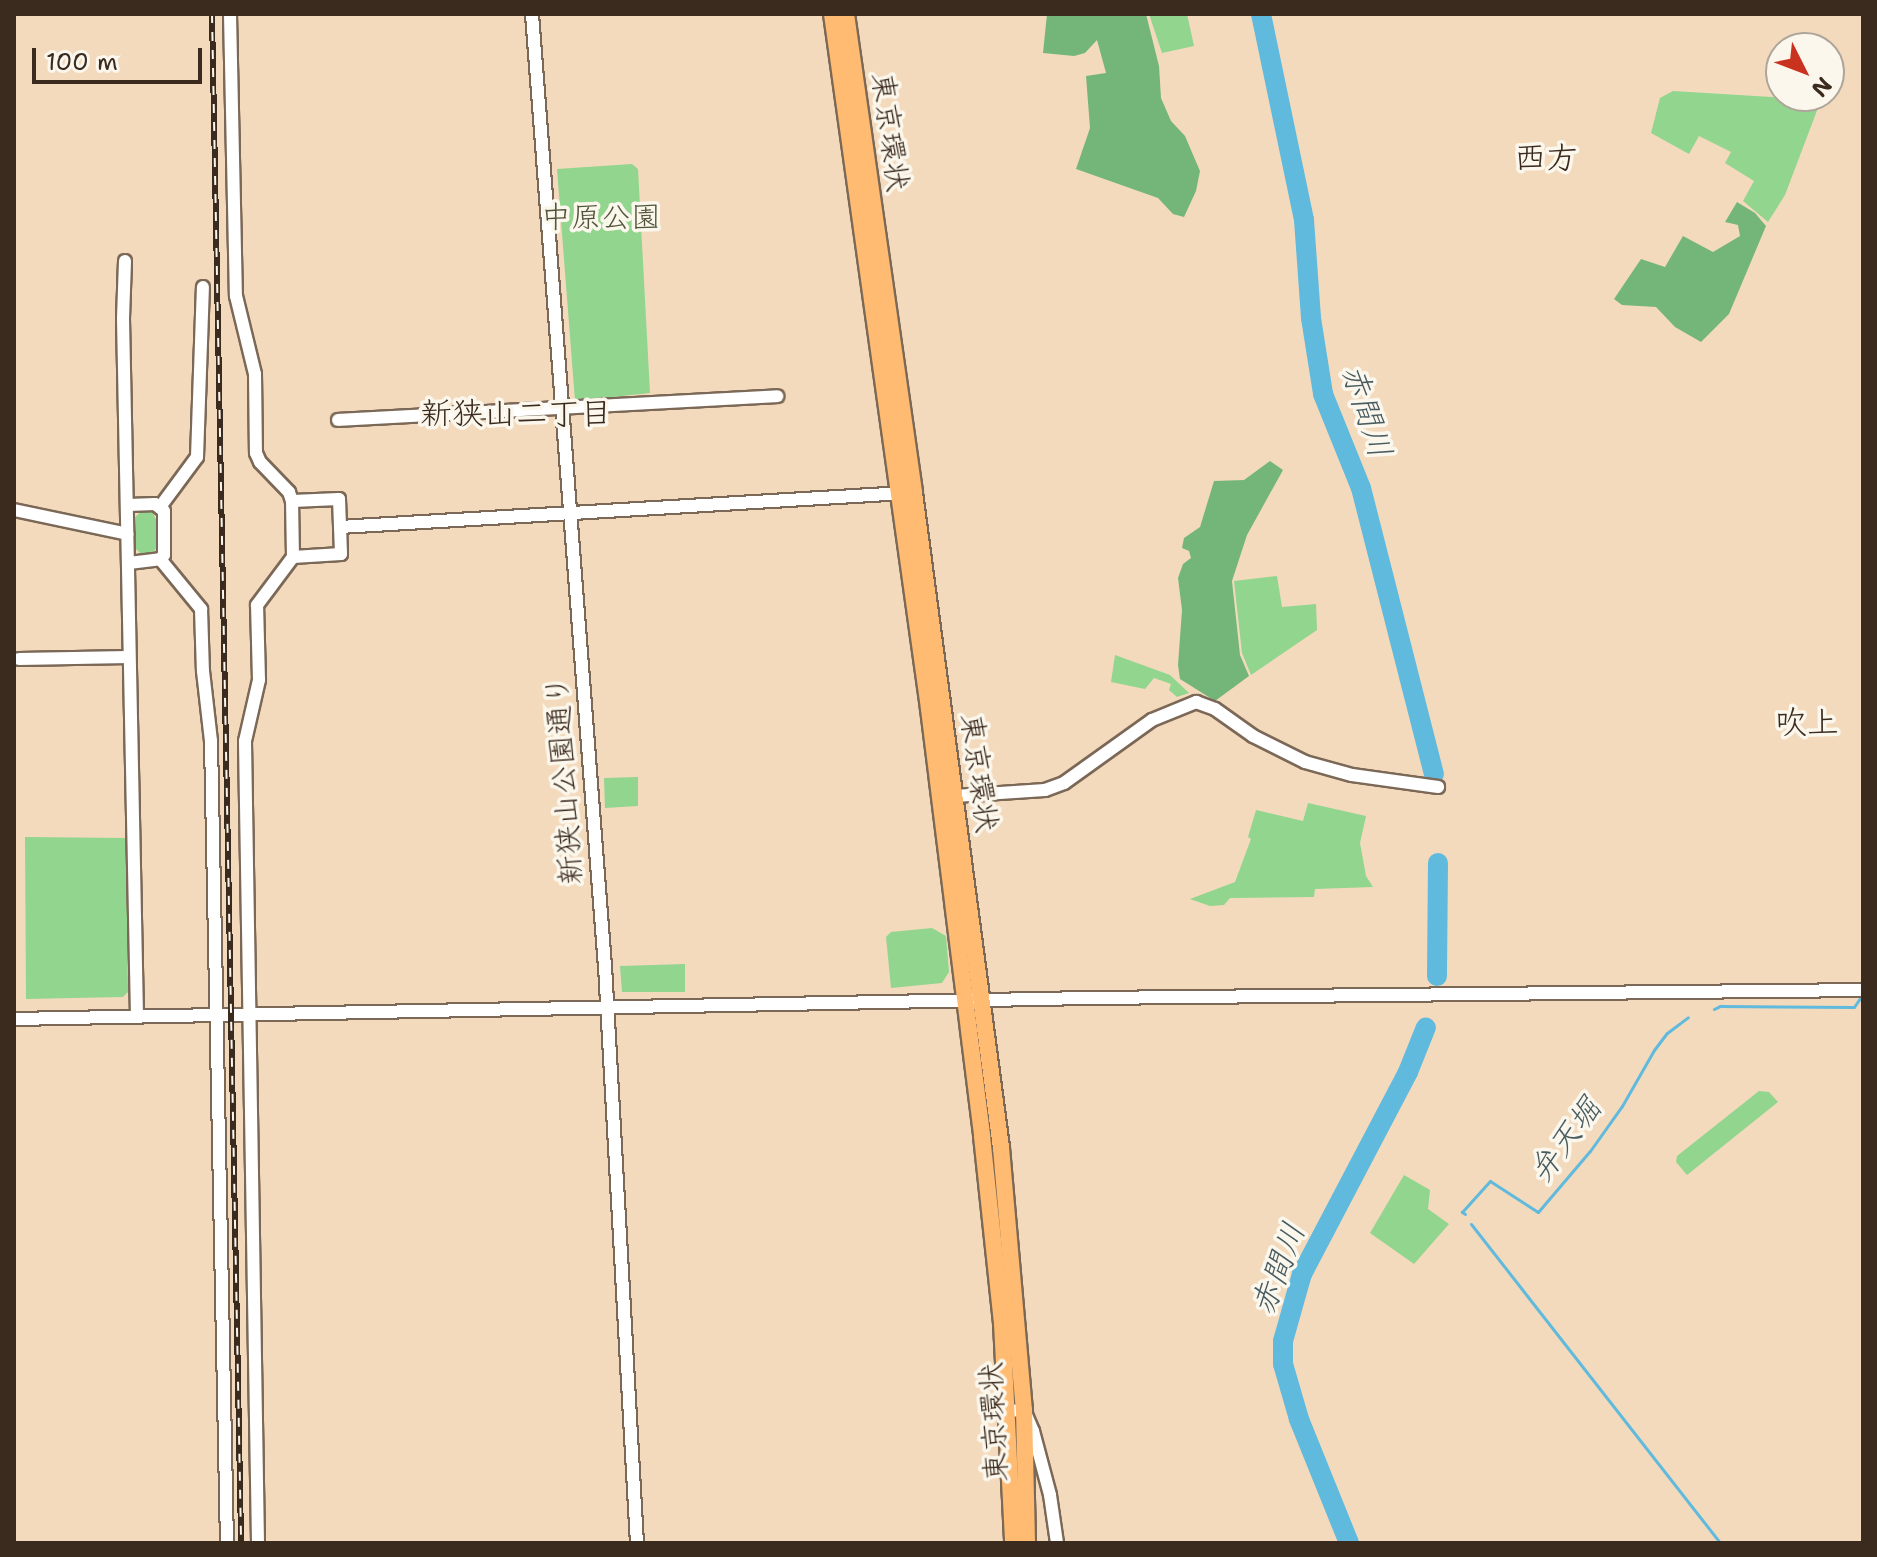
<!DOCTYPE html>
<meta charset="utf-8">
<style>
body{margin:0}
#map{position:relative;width:1877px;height:1557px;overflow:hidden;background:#f3dabd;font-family:"Shantell Sans","Klee One",sans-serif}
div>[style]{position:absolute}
.green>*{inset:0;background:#91d58e}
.forest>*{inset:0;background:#74b679}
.stream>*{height:3px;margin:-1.5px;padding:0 1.5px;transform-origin:1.5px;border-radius:1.5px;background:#5fbadd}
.river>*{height:20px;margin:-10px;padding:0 10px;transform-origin:10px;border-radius:10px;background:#5fbadd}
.roads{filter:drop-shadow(2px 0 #7b6856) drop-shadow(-2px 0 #7b6856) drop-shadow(0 2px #7b6856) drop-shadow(0 -2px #7b6856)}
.tertiary>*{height:12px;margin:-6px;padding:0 6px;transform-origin:6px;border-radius:6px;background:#fff}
.trunk>*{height:16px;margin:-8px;padding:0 8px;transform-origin:8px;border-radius:8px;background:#febb71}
.rail>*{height:6px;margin-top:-3px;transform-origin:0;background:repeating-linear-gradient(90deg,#fbf7ec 0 9px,#3b2a1e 0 18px);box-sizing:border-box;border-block:2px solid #3b2a1e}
span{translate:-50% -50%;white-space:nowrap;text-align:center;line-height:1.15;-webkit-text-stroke:7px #fbf7ec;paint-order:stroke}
.street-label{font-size:30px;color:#3b2a1e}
.park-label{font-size:30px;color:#50553a}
.neighbourhood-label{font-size:32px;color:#3b2a1e}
.water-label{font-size:32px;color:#485c61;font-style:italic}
.frame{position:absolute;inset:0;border:16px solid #3b2a1e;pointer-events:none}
.north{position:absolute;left:1765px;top:32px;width:80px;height:80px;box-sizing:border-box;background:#fbf7ec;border:2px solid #aea59a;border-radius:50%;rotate:132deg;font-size:22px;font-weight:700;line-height:32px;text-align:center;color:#3b2a1e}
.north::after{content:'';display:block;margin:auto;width:28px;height:36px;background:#c8321e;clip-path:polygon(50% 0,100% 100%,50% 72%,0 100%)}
.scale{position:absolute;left:32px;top:48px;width:170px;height:36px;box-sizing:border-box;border:4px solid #3b2a1e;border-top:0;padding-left:10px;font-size:24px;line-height:28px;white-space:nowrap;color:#3b2a1e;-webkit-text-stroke:6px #fbf7ec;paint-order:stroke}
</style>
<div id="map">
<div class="green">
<i style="clip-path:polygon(1149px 14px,1187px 14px,1194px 46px,1162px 53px)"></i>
<i style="clip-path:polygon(1673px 91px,1821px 100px,1785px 195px,1768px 222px,1743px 201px,1754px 181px,1725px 163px,1731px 152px,1699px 136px,1689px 154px,1651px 133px,1660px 98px)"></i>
<i style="clip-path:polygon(632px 164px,638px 169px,650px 393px,575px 401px,557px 169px)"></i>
<i style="clip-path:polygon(143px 510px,152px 512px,157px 521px,158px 546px,152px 554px,142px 555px,134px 547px,134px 518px)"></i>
<i style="clip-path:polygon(1277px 576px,1282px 607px,1316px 604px,1317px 630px,1251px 675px,1242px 653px,1234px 581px)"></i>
<i style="clip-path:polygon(1115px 655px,1170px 675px,1189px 693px,1177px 697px,1169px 690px,1171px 684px,1154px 678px,1145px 689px,1111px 682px)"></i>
<i style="clip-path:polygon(638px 777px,638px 806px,605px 808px,604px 778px)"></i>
<i style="clip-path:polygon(1308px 803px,1366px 816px,1360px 843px,1366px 876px,1373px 887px,1315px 889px,1314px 897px,1230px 898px,1224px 905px,1210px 906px,1190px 899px,1235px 882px,1251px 839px,1248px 837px,1256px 810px,1303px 821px)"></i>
<i style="clip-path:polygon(25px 837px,126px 838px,128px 992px,123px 997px,26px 999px)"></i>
<i style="clip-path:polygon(932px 928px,946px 936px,949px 972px,942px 983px,891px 988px,886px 937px,891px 932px)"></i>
<i style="clip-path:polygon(685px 964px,685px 992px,622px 992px,620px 966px)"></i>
<i style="clip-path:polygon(1759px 1091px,1769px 1092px,1778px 1102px,1687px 1175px,1676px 1162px,1677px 1156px)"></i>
<i style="clip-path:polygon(1404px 1175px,1430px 1190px,1428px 1209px,1449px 1224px,1414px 1264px,1370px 1233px)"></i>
</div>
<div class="forest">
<i style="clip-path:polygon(1047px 14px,1146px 14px,1159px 66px,1161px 98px,1171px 121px,1185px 136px,1200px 171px,1196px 191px,1184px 217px,1173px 214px,1158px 198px,1076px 169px,1090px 128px,1086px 76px,1106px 73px,1097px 40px,1085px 53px,1074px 56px,1043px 53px)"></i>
<i style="clip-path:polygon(1737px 202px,1755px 213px,1766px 226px,1729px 314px,1701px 342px,1675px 327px,1656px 307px,1622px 305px,1614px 299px,1641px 259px,1665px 267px,1683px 236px,1713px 252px,1740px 236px,1738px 225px,1725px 222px)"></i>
<i style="clip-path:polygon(1270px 461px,1283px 470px,1247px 535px,1232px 581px,1240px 655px,1249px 676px,1215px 701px,1180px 679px,1178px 665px,1182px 610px,1178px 578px,1183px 564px,1191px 558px,1189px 551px,1182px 548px,1184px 538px,1200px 527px,1214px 481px,1244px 480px)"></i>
</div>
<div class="stream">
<i style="left:1714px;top:1009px;width:7px;rotate:-27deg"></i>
<i style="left:1720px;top:1006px;width:134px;rotate:0.4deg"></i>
<i style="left:1854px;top:1007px;width:11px;rotate:-56deg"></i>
<i style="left:1465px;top:1214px;width:4px;rotate:-146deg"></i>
<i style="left:1462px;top:1212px;width:42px;rotate:-47.9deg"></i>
<i style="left:1490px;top:1181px;width:57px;rotate:32.9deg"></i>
<i style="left:1538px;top:1212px;width:80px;rotate:-49.6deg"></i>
<i style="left:1590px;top:1151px;width:55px;rotate:-54.6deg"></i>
<i style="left:1622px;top:1106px;width:64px;rotate:-60.3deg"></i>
<i style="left:1654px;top:1050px;width:21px;rotate:-53deg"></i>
<i style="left:1667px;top:1033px;width:26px;rotate:-37deg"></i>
<i style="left:1471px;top:1224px;width:405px;rotate:52deg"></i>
</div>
<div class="river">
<i style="left:1261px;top:14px;width:210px;rotate:78.2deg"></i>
<i style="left:1304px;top:220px;width:98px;rotate:85.9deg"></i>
<i style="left:1311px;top:318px;width:77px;rotate:81deg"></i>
<i style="left:1323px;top:394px;width:101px;rotate:68deg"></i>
<i style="left:1361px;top:488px;width:295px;rotate:75.7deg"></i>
<i style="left:1437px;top:976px;width:113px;rotate:-89.5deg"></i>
<i style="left:1349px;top:1543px;width:134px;rotate:-112deg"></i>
<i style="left:1299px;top:1419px;width:57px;rotate:-106.2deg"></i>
<i style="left:1283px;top:1364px;width:23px;rotate:-90deg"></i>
<i style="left:1283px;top:1341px;width:70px;rotate:-74.2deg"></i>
<i style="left:1302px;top:1274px;width:228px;rotate:-62.3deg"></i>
<i style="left:1408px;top:1072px;width:48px;rotate:-68.2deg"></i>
</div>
<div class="roads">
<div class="tertiary">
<i style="left:230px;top:14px;width:282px;rotate:88.8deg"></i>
<i style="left:236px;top:296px;width:80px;rotate:76.3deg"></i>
<i style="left:255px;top:374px;width:79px;rotate:89.3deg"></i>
<i style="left:256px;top:453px;width:10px;rotate:66deg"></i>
<i style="left:260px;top:462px;width:42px;rotate:46deg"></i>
<i style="left:289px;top:492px;width:9px;rotate:72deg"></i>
<i style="left:532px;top:14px;width:955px;rotate:85.62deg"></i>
<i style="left:605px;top:966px;width:578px;rotate:86.83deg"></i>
<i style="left:125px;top:261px;width:58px;rotate:92deg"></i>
<i style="left:123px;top:319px;width:697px;rotate:88.85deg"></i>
<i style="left:338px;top:420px;width:440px;rotate:-3.1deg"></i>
<i style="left:339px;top:499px;width:55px;rotate:87.9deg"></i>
<i style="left:341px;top:554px;width:48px;rotate:176.4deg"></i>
<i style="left:293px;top:557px;width:56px;rotate:-91deg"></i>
<i style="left:292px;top:501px;width:47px;rotate:-2.4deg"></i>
<i style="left:128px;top:505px;width:27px;rotate:-2deg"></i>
<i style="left:155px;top:504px;width:11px;rotate:38deg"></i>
<i style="left:164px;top:511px;width:44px;rotate:90deg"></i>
<i style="left:164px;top:555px;width:6px;rotate:135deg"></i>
<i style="left:160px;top:507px;width:62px;rotate:-53.5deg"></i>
<i style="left:197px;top:457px;width:170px;rotate:-88deg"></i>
<i style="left:14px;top:510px;width:116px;rotate:11.9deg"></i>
<i style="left:340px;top:527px;width:565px;rotate:-3.45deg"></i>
<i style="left:160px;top:559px;width:65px;rotate:50.6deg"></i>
<i style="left:201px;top:609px;width:62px;rotate:88.2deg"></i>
<i style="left:203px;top:671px;width:70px;rotate:83.5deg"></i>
<i style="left:211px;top:741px;width:802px;rotate:88.86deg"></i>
<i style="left:129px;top:563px;width:31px;rotate:-7deg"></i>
<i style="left:19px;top:659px;width:110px;rotate:-1deg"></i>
<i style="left:955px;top:796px;width:90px;rotate:-3.8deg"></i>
<i style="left:1045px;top:790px;width:20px;rotate:-20deg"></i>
<i style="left:1064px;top:783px;width:108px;rotate:-35.6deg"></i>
<i style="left:1152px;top:720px;width:48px;rotate:-22.2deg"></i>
<i style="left:1196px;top:702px;width:20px;rotate:20deg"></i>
<i style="left:1215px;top:709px;width:47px;rotate:35.4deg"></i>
<i style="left:1253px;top:736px;width:58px;rotate:26.6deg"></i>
<i style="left:1305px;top:762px;width:49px;rotate:15.5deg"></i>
<i style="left:1352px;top:775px;width:87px;rotate:7.9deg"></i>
<i style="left:14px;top:1019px;width:1078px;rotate:-1.12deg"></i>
<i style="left:1092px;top:998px;width:771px;rotate:-0.59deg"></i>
<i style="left:1008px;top:1411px;width:16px;rotate:-4deg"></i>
<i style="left:1024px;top:1410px;width:23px;rotate:67deg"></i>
<i style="left:1033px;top:1431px;width:66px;rotate:75.1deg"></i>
<i style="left:1050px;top:1495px;width:49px;rotate:81.7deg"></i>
<i style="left:258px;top:1543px;width:802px;rotate:-90.93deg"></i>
<i style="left:245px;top:741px;width:63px;rotate:-77.1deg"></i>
<i style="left:259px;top:680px;width:75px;rotate:-91.5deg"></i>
<i style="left:257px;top:605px;width:60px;rotate:-53.1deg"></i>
</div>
<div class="trunk">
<i style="left:832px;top:14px;width:702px;rotate:82.05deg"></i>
<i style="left:929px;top:709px;width:430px;rotate:82.9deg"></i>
<i style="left:982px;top:1136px;width:188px;rotate:83.9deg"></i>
<i style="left:1002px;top:1323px;width:220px;rotate:87.1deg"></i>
<i style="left:846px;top:14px;width:484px;rotate:81.9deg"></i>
<i style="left:914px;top:493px;width:661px;rotate:82.43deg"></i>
<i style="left:1001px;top:1148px;width:263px;rotate:85deg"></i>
<i style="left:1024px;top:1410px;width:133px;rotate:88.7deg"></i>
</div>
</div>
<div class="rail">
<i style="left:212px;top:14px;width:1529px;rotate:88.91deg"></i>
</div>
<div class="street-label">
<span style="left:890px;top:132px;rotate:82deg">東京環状</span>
<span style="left:979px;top:773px;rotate:82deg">東京環状</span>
<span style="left:564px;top:780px;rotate:-94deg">新狭山公園通り</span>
<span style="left:994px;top:1422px;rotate:-93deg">東京環状</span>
</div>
<div class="park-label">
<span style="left:601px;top:217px">中原公園</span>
</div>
<div class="neighbourhood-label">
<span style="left:1546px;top:157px">西方</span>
<span style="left:516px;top:413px">新狭山二丁目</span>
<span style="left:1807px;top:722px">吹上</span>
</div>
<div class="water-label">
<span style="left:1367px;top:411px;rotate:72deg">赤間川</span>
<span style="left:1565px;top:1140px;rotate:-53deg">弁天堀</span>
<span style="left:1278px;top:1269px;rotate:-69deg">赤間川</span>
</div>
<div class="frame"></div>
<div class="north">N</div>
<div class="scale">100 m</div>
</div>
